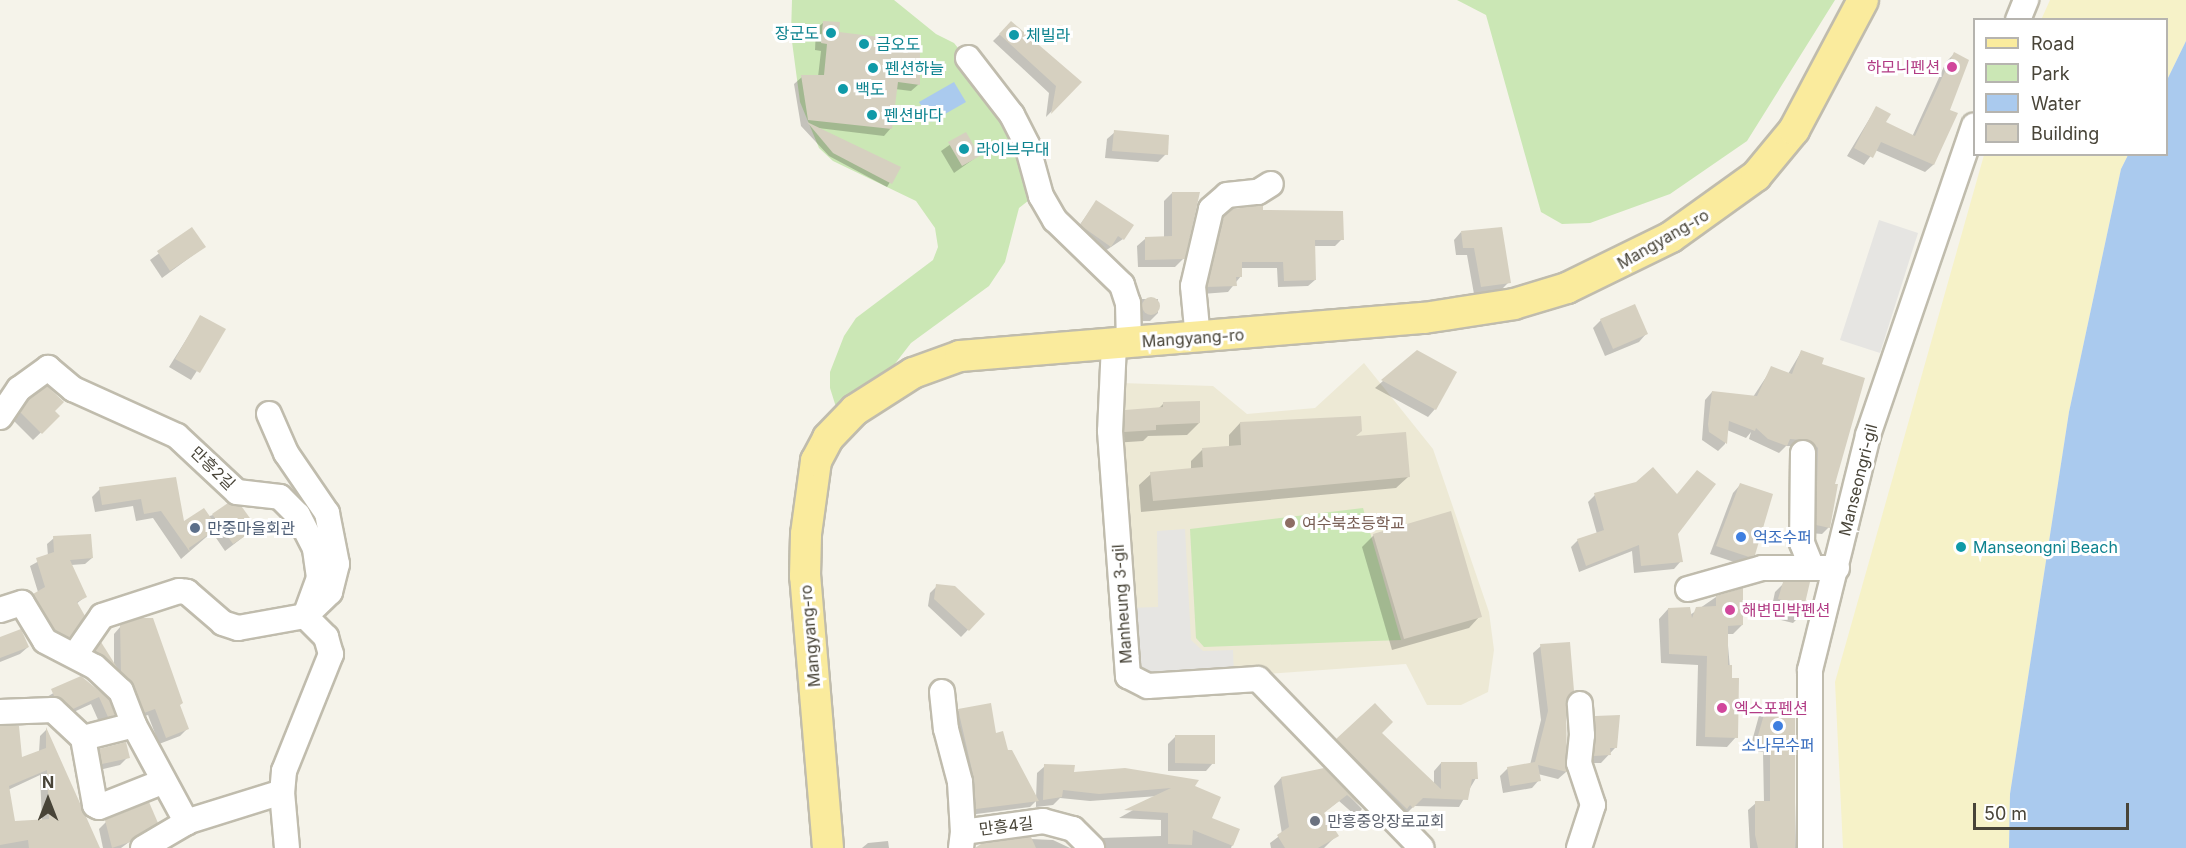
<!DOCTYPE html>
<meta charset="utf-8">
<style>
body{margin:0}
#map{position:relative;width:2186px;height:848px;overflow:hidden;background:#f5f3ea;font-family:Inter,"Noto Sans KR",sans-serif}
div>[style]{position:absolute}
.education>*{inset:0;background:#ede9d5}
.green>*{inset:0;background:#cbe7b5}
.sand>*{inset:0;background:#f6f2c8}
.parking>*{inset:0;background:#e6e5e2}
.water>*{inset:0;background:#aacaee}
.shadow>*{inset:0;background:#0003}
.building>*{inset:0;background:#d6d0c0}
.round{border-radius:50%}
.roads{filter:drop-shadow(2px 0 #c0bcad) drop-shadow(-2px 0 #c0bcad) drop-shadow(0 2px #c0bcad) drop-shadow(0 -2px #c0bcad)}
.minor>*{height:24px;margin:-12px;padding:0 12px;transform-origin:12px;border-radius:12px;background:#fff}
.major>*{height:30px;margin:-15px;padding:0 15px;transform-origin:15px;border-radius:15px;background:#faeb9d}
.dots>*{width:16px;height:16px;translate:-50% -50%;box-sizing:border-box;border:3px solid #fff;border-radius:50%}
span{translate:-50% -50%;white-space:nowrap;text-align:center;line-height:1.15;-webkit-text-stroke:6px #fff;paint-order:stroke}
.culture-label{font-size:16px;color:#0d838f}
.right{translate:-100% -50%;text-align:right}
.left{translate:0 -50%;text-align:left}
.hotel-label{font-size:16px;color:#b23c85}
.street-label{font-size:16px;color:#484438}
.education-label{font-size:16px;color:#785e54}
.service-label{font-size:16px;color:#4e5e75}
.shop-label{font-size:16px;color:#366cbe}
.worship-label{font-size:16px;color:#5b616d}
.legend{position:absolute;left:1973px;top:18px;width:195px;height:138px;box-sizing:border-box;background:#fff;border:2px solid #b6b4af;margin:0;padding:8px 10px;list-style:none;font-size:18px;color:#484438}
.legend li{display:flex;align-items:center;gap:12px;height:30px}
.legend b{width:30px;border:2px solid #b6b4af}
.north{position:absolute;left:18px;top:770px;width:60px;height:60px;-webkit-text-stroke:4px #fff;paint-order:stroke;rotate:0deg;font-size:16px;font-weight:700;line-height:24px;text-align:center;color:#484438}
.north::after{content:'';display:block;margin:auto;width:21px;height:27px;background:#484438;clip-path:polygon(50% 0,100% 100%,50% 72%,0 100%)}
.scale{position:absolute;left:1973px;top:803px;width:156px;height:27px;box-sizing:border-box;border:3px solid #484438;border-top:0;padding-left:8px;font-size:18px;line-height:21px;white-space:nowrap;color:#484438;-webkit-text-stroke:4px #fff;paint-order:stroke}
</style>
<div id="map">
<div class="education">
<i style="clip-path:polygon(1364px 363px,1433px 449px,1489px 612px,1494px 650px,1488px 692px,1461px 705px,1427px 705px,1406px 664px,1144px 683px,1117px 466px,1121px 383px,1213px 386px,1247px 414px,1315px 408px)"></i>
</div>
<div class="green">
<i style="clip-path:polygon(792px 0,894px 0,936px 34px,954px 43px,1012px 115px,1033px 197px,1019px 208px,1005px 262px,989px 286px,911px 343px,894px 365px,890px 385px,841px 423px,830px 388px,830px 372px,844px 336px,856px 318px,933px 260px,938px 247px,935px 228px,916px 201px,833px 161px,819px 148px,800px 102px,791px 34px)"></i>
<i style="clip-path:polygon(1457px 0,1835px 0,1747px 141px,1670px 194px,1590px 223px,1562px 224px,1541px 212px,1486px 15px)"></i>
<i style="clip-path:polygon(1363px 508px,1401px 640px,1204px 647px,1196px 638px,1190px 529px)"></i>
</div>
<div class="sand">
<i style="clip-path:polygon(2050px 0,2186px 0,2186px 41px,2167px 80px,2166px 20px,2041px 20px)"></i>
<i style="clip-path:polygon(1984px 155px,2128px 155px,2121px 169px,2069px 412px,2010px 794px,2009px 848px,1843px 848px,1835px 682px)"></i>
</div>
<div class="parking">
<i style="clip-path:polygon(1879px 220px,1918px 233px,1880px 353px,1840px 340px)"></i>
<i style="clip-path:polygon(1185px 529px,1191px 640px,1203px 651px,1233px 650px,1234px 676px,1144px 683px,1129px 672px,1127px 608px,1158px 607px,1157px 531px)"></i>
</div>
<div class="water">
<i style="clip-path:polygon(2186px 41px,2186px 848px,2009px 848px,2010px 794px,2069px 412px,2121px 169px,2128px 155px,2166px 154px,2167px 80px)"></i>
<i style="clip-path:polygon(954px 82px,966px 102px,931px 122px,919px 102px)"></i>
</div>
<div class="shadow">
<i style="clip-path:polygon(824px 22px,837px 34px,921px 64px,919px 84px,911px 91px,895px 89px,891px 128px,884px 136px,818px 128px,899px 167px,887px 187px,829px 156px,801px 126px,794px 84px,802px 77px,818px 77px,821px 51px,815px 50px,816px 29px)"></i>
<i style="clip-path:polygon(1011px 23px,1080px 82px,1046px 117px,1049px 93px,993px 41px)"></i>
<i style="clip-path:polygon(1954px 54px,1948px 111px,1956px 114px,1933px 165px,1925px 172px,1875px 150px,1864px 165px,1847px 156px,1876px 108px,1884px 123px,1912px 137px,1946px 62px)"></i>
<i style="clip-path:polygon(1115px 132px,1166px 154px,1158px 162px,1105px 158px,1107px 139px)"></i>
<i style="clip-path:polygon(965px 134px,978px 156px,954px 173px,941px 151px)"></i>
<i style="clip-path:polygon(1172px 193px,1183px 259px,1175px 267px,1138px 267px,1137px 246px,1145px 239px,1164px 238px,1164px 201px)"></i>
<i style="clip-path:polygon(1096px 202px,1123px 239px,1102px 253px,1074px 233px)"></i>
<i style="clip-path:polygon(1262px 212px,1342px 239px,1335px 246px,1313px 246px,1315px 280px,1308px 286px,1278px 287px,1277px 268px,1240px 268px,1241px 276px,1228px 292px,1202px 294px,1217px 225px,1225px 218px)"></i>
<i style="clip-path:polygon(192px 229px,204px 247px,162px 278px,150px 260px)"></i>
<i style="clip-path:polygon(1461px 232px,1509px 282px,1501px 290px,1474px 294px,1467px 255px,1456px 255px,1454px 240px)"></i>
<i style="clip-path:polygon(1142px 299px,1158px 299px,1158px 313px,1150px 321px,1135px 321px,1134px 307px)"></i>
<i style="clip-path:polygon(201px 316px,224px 329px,191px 380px,169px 367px)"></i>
<i style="clip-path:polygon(1601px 320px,1646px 334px,1639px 342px,1605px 356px,1593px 328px)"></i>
<i style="clip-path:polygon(1417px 351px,1435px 409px,1428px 417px,1375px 388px)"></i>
<i style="clip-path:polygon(1801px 352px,1820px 365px,1833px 485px,1829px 527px,1822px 534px,1810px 533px,1796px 446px,1786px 446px,1779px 453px,1749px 439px,1751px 432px,1746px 438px,1727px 430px,1725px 444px,1718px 451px,1702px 440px,1705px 400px,1712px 392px,1753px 397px,1772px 368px,1788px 374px)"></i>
<i style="clip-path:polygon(30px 400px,58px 416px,33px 440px,14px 421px)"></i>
<i style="clip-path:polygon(1163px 404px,1199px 423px,1187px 435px,1148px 436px,1143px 441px,1113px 443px,1114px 423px,1126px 411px,1158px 409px)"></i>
<i style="clip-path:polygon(1240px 423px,1353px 438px,1408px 477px,1396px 488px,1141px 512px,1139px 485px,1151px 474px,1191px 470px,1191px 461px,1202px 450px,1229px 447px,1229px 435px)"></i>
<i style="clip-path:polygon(175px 478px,183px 524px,213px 515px,255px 528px,225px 551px,212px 532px,181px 559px,153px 518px,136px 521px,133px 506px,95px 512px,92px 497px,100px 489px)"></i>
<i style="clip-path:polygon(1637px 483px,1677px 534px,1681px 561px,1674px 569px,1634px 573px,1632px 551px,1579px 572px,1571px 547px,1578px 540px,1597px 534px,1588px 502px,1595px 495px)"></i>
<i style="clip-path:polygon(1740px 485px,1754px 554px,1740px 564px,1710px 554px,1733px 493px)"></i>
<i style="clip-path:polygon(1374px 535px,1480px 616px,1469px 628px,1392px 650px,1362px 547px)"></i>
<i style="clip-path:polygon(54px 538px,92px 558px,85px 564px,71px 565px,85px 597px,76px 604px,68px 637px,62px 643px,27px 602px,38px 592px,30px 566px,48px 556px,47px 544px)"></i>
<i style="clip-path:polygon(1783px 584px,1801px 615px,1793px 623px,1777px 619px,1780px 609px,1772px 606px,1775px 592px)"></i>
<i style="clip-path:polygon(937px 586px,983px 614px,961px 637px,928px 606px,930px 593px)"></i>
<i style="clip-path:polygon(1716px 597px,1742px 625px,1733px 634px,1727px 634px,1736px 737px,1727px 747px,1696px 746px,1698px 665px,1661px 663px,1659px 619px,1668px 609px,1690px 615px)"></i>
<i style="clip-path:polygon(121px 626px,187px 729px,180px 736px,159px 744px,148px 715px,137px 719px,93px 655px,95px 652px,106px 661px,106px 657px,114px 666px,114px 634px)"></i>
<i style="clip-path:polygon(0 639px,28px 647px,20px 654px,0 662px)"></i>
<i style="clip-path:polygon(1541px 646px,1564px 704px,1566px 772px,1558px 779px,1538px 774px,1539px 780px,1532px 788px,1503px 793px,1500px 776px,1508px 768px,1530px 765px,1541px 720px,1533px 653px)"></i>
<i style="clip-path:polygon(81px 677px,108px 700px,113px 715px,106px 722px,100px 724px,91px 704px,65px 716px,45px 698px)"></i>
<i style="clip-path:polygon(1375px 705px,1380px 733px,1434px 784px,1434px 771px,1441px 763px,1476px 778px,1459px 807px,1414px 806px,1405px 815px,1330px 748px)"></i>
<i style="clip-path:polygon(1768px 705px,1793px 709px,1796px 848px,1750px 848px,1748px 810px,1756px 803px,1764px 803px,1763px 752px,1749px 752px,1760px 712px)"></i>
<i style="clip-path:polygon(959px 710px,995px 735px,1036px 799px,1037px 773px,1045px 766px,1073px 774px,1193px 787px,1211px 819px,1238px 830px,1231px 848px,1095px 848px,1101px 838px,1161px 836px,1161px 820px,1119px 818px,1158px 796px,1090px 801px,1060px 798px,1053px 805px,1036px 807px,1036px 801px,1030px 807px,969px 815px,952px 717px)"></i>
<i style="clip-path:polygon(1596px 717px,1615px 748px,1601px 763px,1587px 763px,1588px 725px)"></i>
<i style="clip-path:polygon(evenodd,46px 730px,85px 817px,98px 848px,0 848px,0 758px,21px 759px,39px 752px,40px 736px,46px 730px,40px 775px,42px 821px,14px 822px,8px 790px,40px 775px)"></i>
<i style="clip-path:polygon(1176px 736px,1213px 763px,1206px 771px,1168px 771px,1168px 744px)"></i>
<i style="clip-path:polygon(100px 750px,128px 757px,120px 765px,95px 771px,92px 758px)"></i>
<i style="clip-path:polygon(1324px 770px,1362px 809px,1356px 816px,1339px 801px,1323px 813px,1337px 835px,1324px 848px,1271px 848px,1270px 843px,1282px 834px,1274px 786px,1281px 778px)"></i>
<i style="clip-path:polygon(106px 822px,156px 822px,121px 848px,103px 848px,99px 829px)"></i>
<i style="clip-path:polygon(1031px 839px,1053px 840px,1070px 848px,976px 848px)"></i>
<i style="clip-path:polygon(888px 841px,889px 848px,862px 848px,868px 843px)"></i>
</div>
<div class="building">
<i style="clip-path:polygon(823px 21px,840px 22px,839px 32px,920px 42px,920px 85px,898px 82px,892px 129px,808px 120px,801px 75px,824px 75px,827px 44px,821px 43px)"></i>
<i style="clip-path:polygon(1011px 21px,1082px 82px,1051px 114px,1056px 86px,999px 34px)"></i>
<i style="clip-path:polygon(1954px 52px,1969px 60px,1950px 110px,1958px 113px,1934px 165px,1881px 142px,1873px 158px,1854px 148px,1876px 106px,1891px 114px,1886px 122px,1915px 136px)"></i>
<i style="clip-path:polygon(807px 122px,901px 167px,892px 184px,833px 153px)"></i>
<i style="clip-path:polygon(1114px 130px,1169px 135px,1168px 155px,1112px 151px)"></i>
<i style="clip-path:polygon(966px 132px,980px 156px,962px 166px,948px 142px)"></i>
<i style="clip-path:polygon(1172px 192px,1200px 192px,1185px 259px,1145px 260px,1145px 237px,1172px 236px)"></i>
<i style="clip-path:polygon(1096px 200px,1134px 225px,1124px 240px,1118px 236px,1111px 247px,1080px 225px)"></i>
<i style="clip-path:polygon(1263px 205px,1263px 210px,1343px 211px,1344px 240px,1315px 240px,1316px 280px,1284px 281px,1283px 262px,1242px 262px,1242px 277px,1236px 277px,1237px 286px,1207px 287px,1224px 217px,1233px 209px)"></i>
<i style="clip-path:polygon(192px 227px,206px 247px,170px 271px,157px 251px)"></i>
<i style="clip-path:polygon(1502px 227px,1511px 283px,1481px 287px,1474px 248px,1463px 248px,1461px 231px)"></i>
<i class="round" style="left:1142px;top:297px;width:18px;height:18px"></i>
<i style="clip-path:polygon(1635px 304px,1648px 334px,1613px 349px,1600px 319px)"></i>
<i style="clip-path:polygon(200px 315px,226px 329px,200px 373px,175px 359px)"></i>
<i style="clip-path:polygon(1417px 350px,1457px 372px,1436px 410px,1381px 380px)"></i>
<i style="clip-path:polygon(1801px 350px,1824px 358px,1822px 364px,1865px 378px,1835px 484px,1838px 484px,1830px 528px,1816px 525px,1818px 448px,1811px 441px,1790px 439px,1787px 446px,1768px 439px,1756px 428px,1755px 431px,1729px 421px,1727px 444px,1709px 432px,1708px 424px,1712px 391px,1757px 396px,1771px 366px,1792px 374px)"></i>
<i style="clip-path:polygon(47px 386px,64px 402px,55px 411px,60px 416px,42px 434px,20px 412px,29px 399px)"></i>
<i style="clip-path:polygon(1200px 401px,1200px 423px,1156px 425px,1156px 430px,1124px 432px,1125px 410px,1163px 407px,1163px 402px)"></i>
<i style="clip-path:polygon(1361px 416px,1362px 431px,1356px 436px,1406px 432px,1410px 477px,1153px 501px,1150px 472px,1203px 467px,1202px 448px,1241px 445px,1240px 422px)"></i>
<i style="clip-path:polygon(1653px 467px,1677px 494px,1697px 470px,1716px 484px,1678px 534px,1683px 562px,1641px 566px,1639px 545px,1586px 566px,1577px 539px,1604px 530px,1594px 493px,1636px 482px)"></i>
<i style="clip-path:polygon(176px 477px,184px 521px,204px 508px,218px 528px,189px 548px,190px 552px,161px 511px,144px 514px,141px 499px,102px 505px,99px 487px)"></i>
<i style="clip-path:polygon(1740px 483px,1773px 494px,1755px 555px,1749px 557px,1716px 546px)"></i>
<i style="clip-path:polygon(228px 503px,242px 507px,257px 528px,233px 544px,212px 514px)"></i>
<i style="clip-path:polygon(1451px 511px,1482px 617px,1404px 639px,1373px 534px)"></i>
<i style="clip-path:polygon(91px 534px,93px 558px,70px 560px,87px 597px,77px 602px,85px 616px,70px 638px,55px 630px,33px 594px,45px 587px,36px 558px,54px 552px,53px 536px)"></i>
<i style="clip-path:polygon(1783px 582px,1810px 582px,1802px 616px,1784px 611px,1786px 601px,1778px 599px)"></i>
<i style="clip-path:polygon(936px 584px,955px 586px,985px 614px,969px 631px,934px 599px)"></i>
<i style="clip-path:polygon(1743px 588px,1743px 625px,1728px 626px,1728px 665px,1732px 665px,1732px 678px,1739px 678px,1738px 738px,1705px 737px,1707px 656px,1669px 654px,1668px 608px,1690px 607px,1692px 618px,1696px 607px,1716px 606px,1716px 596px)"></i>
<i style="clip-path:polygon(141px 618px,153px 618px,183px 703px,180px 705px,189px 729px,166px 738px,155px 709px,144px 713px,134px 685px,121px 672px,120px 625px)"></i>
<i style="clip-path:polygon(21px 629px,29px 647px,0 658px,0 637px)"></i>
<i style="clip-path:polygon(101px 642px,118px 669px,95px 651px)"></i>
<i style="clip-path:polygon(1570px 642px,1574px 691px,1566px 704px,1567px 772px,1538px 765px,1541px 781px,1510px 786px,1507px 767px,1535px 762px,1548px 711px,1540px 644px)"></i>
<i style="clip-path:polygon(81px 676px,109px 699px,115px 715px,108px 717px,99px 697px,73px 709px,54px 696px,51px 689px)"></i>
<i style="clip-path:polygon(991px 703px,996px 733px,1003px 731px,1008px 750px,1012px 750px,1039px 801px,976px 809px,974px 779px,958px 709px)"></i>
<i style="clip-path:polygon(1375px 703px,1393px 722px,1382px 733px,1441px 789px,1441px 762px,1477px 762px,1478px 779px,1472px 779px,1468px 800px,1423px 798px,1413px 808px,1410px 805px,1407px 809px,1336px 739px)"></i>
<i style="clip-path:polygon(1767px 704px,1795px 708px,1795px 848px,1758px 848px,1755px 835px,1755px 801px,1770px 801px,1770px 746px,1755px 746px)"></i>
<i style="clip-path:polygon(1620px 715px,1617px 748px,1610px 748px,1611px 755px,1594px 756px,1595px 716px)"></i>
<i style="clip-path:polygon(evenodd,0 726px,19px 726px,22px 757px,46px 748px,46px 727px,100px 848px,29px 848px,28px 840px,0 845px,0 726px,47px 770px,49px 819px,15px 821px,9px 786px,47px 770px)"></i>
<i style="clip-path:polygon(1175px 735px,1215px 735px,1215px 764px,1175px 763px)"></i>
<i style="clip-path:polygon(126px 742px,130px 758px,102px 764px,99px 749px)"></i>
<i style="clip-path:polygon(1044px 764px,1075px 765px,1074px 772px,1125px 768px,1199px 780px,1195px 786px,1221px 797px,1212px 818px,1240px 829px,1233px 846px,1193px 830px,1192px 845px,1168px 844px,1168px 813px,1124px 810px,1171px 788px,1099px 794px,1063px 790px,1062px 797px,1043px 800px)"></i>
<i style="clip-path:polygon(1324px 768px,1364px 809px,1347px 795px,1324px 813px,1339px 836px,1318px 848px,1285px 848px,1277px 835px,1289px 827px,1281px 777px)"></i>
<i style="clip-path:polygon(149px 802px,158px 823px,130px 842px,112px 848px,105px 820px)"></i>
<i style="clip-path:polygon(1031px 837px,1036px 848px,975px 848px,981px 844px)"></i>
</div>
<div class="roads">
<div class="minor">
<i style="left:2018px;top:20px;width:22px;rotate:-68deg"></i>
<i style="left:968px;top:58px;width:72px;rotate:52.3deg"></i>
<i style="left:1012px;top:115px;width:34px;rotate:63deg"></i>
<i style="left:1027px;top:145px;width:53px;rotate:74.6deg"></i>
<i style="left:1041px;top:196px;width:28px;rotate:60deg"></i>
<i style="left:1055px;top:220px;width:93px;rotate:44.1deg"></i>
<i style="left:1122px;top:285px;width:19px;rotate:72deg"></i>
<i style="left:1128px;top:303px;width:40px;rotate:88.6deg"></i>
<i style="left:1198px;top:339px;width:53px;rotate:-95.4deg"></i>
<i style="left:1193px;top:286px;width:79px;rotate:-76.8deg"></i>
<i style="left:1211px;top:209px;width:21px;rotate:-41deg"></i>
<i style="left:1227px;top:195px;width:31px;rotate:-6deg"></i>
<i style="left:1258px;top:192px;width:15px;rotate:-32deg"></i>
<i style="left:1114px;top:344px;width:87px;rotate:92.6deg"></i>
<i style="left:1110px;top:431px;width:246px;rotate:85.8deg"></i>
<i style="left:1128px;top:676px;width:22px;rotate:27deg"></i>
<i style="left:1148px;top:686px;width:110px;rotate:-3.6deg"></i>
<i style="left:1258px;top:679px;width:235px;rotate:45.9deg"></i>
<i style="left:269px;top:414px;width:43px;rotate:66.4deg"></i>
<i style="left:286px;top:453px;width:73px;rotate:55.7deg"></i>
<i style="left:327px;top:513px;width:52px;rotate:78.9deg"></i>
<i style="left:337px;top:564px;width:29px;rotate:104deg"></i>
<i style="left:330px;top:592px;width:35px;rotate:136deg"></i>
<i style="left:305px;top:616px;width:30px;rotate:45deg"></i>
<i style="left:326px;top:637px;width:18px;rotate:74deg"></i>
<i style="left:331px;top:654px;width:126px;rotate:111.9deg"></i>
<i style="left:284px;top:771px;width:21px;rotate:95deg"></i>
<i style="left:282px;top:792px;width:56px;rotate:84.9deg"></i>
<i style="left:0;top:417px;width:34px;rotate:-56deg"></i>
<i style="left:19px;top:389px;width:36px;rotate:-36deg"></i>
<i style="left:48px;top:368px;width:33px;rotate:40deg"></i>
<i style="left:73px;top:389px;width:114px;rotate:24.3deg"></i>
<i style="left:177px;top:436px;width:82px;rotate:43deg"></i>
<i style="left:237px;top:492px;width:43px;rotate:6.6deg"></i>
<i style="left:280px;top:497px;width:25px;rotate:45deg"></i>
<i style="left:298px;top:515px;width:38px;rotate:63deg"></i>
<i style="left:315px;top:549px;width:29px;rotate:82deg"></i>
<i style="left:319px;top:578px;width:40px;rotate:110.2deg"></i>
<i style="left:305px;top:616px;width:68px;rotate:169.8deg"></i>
<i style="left:238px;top:628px;width:16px;rotate:-162deg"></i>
<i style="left:223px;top:623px;width:48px;rotate:-139.3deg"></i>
<i style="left:187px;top:592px;width:8px;rotate:-173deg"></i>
<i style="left:179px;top:591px;width:81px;rotate:162deg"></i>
<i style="left:102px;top:616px;width:47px;rotate:124.7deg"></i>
<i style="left:1803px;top:453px;width:90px;rotate:90.6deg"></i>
<i style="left:1802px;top:543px;width:27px;rotate:68deg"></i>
<i style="left:1688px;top:589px;width:77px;rotate:-15.8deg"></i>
<i style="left:1762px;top:568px;width:75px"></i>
<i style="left:0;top:610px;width:23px;rotate:-18deg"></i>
<i style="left:22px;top:603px;width:44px;rotate:58.8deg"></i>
<i style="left:45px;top:641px;width:56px;rotate:27.5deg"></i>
<i style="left:95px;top:667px;width:35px;rotate:43deg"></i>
<i style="left:121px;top:691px;width:36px;rotate:69deg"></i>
<i style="left:134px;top:725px;width:111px;rotate:61.6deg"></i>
<i style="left:942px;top:692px;width:37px;rotate:84deg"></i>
<i style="left:946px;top:729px;width:55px;rotate:75.2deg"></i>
<i style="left:960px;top:782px;width:50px;rotate:86.6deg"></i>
<i style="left:0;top:712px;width:53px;rotate:-2.2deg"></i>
<i style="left:53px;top:710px;width:41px;rotate:43deg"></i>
<i style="left:134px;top:725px;width:53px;rotate:165.7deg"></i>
<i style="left:83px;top:738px;width:68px;rotate:79.8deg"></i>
<i style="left:95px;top:805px;width:4px;rotate:27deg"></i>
<i style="left:99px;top:807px;width:68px;rotate:-21.6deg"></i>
<i style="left:143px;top:848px;width:53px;rotate:-30.4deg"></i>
<i style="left:189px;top:821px;width:97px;rotate:-17.3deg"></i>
<i style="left:961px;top:848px;width:16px;rotate:-83deg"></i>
<i style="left:963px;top:832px;width:81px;rotate:-7.8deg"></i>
<i style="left:1043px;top:821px;width:31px;rotate:15deg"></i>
<i style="left:1073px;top:829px;width:27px;rotate:45deg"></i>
<i style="left:1579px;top:848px;width:45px;rotate:-72deg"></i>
<i style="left:1593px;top:805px;width:44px;rotate:-108.4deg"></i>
<i style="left:1579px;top:763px;width:28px;rotate:-84deg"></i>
<i style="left:1582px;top:735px;width:31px;rotate:-94deg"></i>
<i style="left:1810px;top:848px;width:178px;rotate:-90deg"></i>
<i style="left:1810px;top:670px;width:242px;rotate:-76.1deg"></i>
<i style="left:1868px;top:435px;width:327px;rotate:-71.1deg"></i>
</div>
<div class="major">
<i style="left:828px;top:848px;width:273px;rotate:-94.8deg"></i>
<i style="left:805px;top:576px;width:42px;rotate:-88.6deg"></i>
<i style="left:806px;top:534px;width:74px;rotate:-82.2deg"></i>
<i style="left:816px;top:461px;width:26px;rotate:-62deg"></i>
<i style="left:828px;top:438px;width:39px;rotate:-46deg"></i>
<i style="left:855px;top:410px;width:69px;rotate:-32.5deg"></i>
<i style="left:913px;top:373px;width:50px;rotate:-19.9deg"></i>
<i style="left:960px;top:356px;width:466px;rotate:-4.7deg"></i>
<i style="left:1424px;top:318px;width:91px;rotate:-8.8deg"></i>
<i style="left:1514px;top:304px;width:55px;rotate:-16.8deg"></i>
<i style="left:1567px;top:288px;width:116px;rotate:-26.1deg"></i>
<i style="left:1671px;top:237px;width:105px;rotate:-35.7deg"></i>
<i style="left:1756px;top:176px;width:60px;rotate:-50.4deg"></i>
<i style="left:1794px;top:130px;width:147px;rotate:-62deg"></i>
</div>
</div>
<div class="dots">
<i style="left:831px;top:33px;background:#0f9aa8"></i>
<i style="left:1014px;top:35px;background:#0f9aa8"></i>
<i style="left:864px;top:44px;background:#0f9aa8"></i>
<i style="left:1952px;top:67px;background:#d1479c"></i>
<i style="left:873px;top:68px;background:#0f9aa8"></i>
<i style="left:843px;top:89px;background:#0f9aa8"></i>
<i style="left:872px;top:115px;background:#0f9aa8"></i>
<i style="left:964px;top:149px;background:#0f9aa8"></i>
<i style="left:1290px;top:523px;background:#8d6e63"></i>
<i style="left:195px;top:528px;background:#5c6f8a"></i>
<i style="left:1741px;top:537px;background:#3f7fe0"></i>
<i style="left:1961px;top:547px;background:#0f9aa8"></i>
<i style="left:1730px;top:610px;background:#d1479c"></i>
<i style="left:1722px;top:708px;background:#d1479c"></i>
<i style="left:1778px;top:726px;background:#3f7fe0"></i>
<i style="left:1315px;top:821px;background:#6b7280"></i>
</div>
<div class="culture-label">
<span class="right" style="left:819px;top:33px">장군도</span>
<span class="left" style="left:1026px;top:35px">체빌라</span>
<span class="left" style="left:876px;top:44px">금오도</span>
<span class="left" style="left:885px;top:68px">펜션하늘</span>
<span class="left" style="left:855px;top:89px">백도</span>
<span class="left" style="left:884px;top:115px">펜션바다</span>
<span class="left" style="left:976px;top:149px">라이브무대</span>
<span class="left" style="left:1973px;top:547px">Manseongni Beach</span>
</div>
<div class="hotel-label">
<span class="right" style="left:1940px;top:67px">하모니펜션</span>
<span class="left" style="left:1742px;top:610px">해변민박펜션</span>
<span class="left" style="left:1734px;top:708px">엑스포펜션</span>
</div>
<div class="street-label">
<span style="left:1663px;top:239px;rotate:-30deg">Mangyang-ro</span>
<span style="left:1193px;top:338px;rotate:-4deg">Mangyang-ro</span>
<span style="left:213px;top:468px;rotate:44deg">만흥2길</span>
<span style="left:1858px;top:480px;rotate:-76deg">Manseongri-gil</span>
<span style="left:1122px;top:604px;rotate:-94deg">Manheung 3-gil</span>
<span style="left:810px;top:636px;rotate:-95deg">Mangyang-ro</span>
<span style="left:1006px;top:826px;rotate:-7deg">만흥4길</span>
</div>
<div class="education-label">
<span class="left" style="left:1302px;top:523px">여수북초등학교</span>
</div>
<div class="service-label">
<span class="left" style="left:207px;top:528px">만중마을회관</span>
</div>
<div class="shop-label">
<span class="left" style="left:1753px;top:537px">억조수퍼</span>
<span style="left:1778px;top:745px">소나무수퍼</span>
</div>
<div class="worship-label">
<span class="left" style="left:1327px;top:821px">만흥중앙장로교회</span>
</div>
<ul class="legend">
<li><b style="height:8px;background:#faeb9d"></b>Road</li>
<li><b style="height:16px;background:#cbe7b5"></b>Park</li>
<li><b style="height:16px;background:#aacaee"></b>Water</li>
<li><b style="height:16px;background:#d6d0c0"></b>Building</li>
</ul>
<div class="north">N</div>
<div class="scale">50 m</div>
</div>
